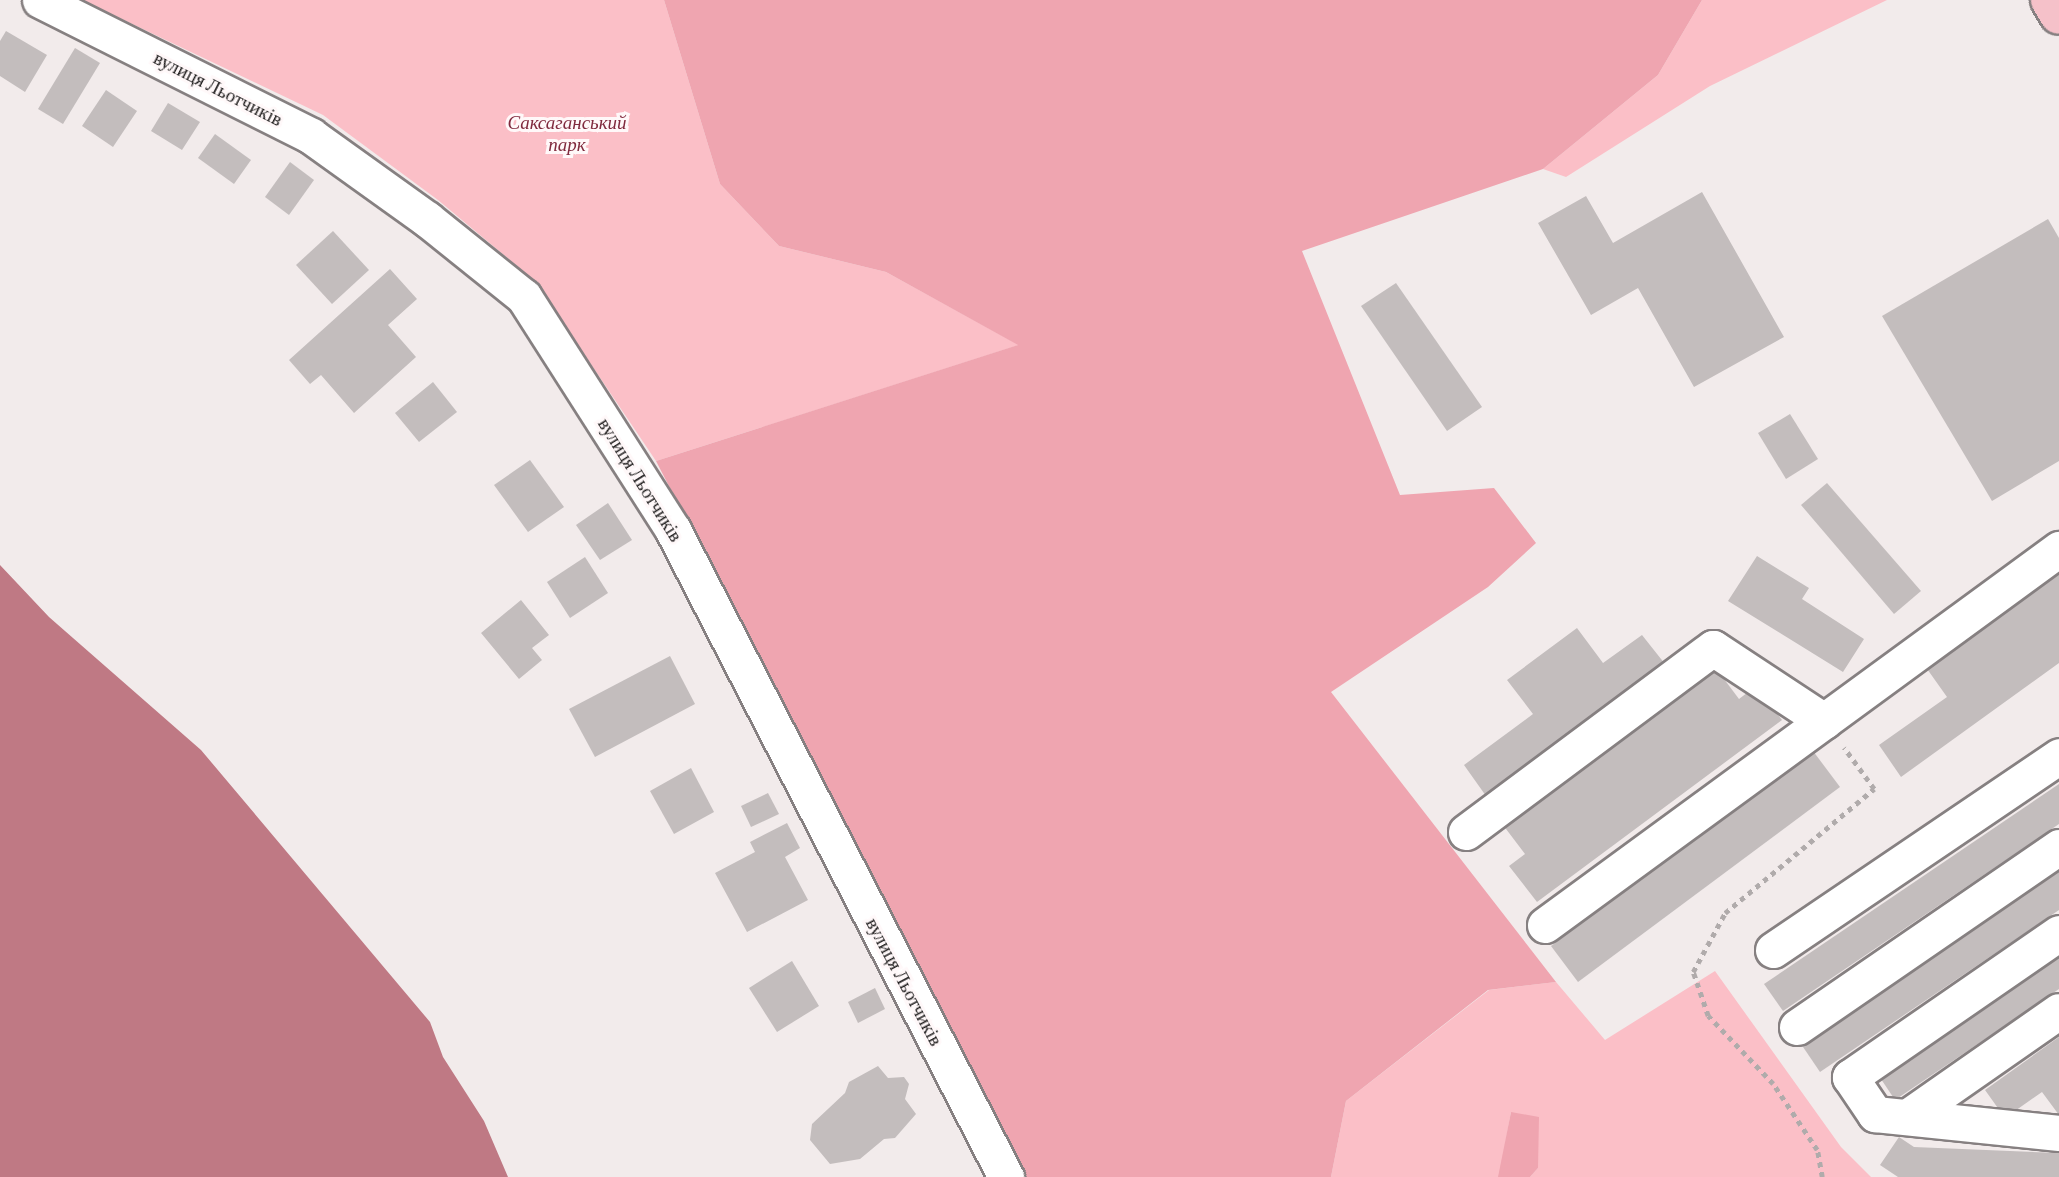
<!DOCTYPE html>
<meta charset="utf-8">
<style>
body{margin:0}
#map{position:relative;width:2059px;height:1177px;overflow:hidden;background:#f2ebeb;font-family:"Crimson Pro",serif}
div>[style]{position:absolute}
.green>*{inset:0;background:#fbbfc7}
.forest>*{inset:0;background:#efa5b0}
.water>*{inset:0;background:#bf7984}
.building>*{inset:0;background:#c3bdbd}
.path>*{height:4.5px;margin-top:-2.25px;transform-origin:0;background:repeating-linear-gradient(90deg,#b0abab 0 5px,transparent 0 10px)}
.roads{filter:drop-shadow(2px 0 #868081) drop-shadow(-2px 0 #868081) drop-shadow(0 2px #868081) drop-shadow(0 -2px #868081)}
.minor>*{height:35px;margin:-17.5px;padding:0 17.5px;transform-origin:17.5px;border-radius:17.5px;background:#fff}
.major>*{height:38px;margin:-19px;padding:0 19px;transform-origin:19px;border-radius:19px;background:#f5c1c9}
span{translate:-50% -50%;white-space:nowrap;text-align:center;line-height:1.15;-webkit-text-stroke:6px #fff8f9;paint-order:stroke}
.street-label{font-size:19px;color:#1f1d1d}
.park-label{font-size:19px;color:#802a3e;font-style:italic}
</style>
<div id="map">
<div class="green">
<i style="clip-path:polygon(82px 0,664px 0,720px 184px,779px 246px,886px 272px,1019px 345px,656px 461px,535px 281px,438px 200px,323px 115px)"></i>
<i style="clip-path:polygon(1702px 0,1887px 0,1710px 86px,1566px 177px,1543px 169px,1658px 75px)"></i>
<i style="clip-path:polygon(1715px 971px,1841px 1147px,1871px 1177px,1530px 1177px,1538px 1168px,1511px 1112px,1499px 1177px,1331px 1177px,1346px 1101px,1489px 990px,1556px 982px,1605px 1040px)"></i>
</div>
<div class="forest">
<i style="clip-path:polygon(664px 0,1702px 0,1658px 75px,1543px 169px,1302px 251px,1400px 495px,1494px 488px,1536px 543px,1488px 587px,1331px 692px,1556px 982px,1488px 990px,1346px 1101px,1331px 1177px,1026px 1177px,656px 461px,1018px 345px,886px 272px,779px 246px,720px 184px)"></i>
<i style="clip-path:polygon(1511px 1112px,1539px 1117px,1538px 1168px,1530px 1177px,1498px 1177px)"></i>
</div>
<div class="water">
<i style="clip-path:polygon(0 565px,49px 617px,201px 750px,430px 1022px,443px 1057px,484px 1121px,508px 1177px,0 1177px)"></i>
</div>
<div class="building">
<i style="clip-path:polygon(6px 31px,47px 55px,25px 92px,0 76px,0 41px)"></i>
<i style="clip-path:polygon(75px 48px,100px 63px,63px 124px,38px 109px)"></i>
<i style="clip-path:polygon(106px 90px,137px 111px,113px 147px,82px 126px)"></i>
<i style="clip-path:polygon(168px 103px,200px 122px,182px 150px,151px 131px)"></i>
<i style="clip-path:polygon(215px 134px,251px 160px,234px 184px,198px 158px)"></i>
<i style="clip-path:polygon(290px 162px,314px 180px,289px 215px,265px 197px)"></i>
<i style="clip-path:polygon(1702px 192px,1784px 337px,1694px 387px,1638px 288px,1591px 315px,1538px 223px,1586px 196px,1613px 243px)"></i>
<i style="clip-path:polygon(2048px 219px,2059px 238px,2059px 461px,1992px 501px,1882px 316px)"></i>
<i style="clip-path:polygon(333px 231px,369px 270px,332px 304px,296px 265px)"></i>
<i style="clip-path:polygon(390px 269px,417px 299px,388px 325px,416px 357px,354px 413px,321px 375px,310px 384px,289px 360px)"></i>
<i style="clip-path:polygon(1396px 283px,1482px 407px,1447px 431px,1361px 306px)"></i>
<i style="clip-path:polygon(433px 382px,457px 412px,419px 442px,395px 413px)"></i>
<i style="clip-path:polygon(1790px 414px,1818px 459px,1786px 479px,1758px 433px)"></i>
<i style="clip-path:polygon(530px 460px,564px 507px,528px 532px,494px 485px)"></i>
<i style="clip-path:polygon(1827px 483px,1921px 591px,1894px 614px,1801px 505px)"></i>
<i style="clip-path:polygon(608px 503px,632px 540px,600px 560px,576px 525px)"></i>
<i style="clip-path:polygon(1757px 556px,1809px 588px,1802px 599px,1864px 639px,1843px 672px,1728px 601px)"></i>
<i style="clip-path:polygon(585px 557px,608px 593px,570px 618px,547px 582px)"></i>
<i style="clip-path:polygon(2059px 570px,2059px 663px,1901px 777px,1879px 745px,1947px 697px,1925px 666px)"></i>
<i style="clip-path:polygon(521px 600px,549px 635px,532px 648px,542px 660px,519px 679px,481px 633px)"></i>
<i style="clip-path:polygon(1577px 628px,1603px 663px,1642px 635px,1665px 664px,1486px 796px,1464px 765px,1533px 714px,1507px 680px)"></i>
<i style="clip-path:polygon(670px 656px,695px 704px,595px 757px,569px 709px)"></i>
<i style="clip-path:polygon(1715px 667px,1739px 699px,1756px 686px,1782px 720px,1537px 902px,1509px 866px,1525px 854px,1503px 825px)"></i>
<i style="clip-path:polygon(1813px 751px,1840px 787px,1578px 982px,1551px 946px)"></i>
<i style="clip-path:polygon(691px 768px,714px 812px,674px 834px,650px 791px)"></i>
<i style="clip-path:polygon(2059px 784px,2059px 824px,1783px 1011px,1764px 984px)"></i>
<i style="clip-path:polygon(768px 793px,779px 814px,751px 827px,741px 806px)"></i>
<i style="clip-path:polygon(787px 823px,800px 848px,785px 857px,808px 900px,747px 932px,715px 873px,755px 852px,750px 842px)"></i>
<i style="clip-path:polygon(2059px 869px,2059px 910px,1820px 1072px,1801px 1044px)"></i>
<i style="clip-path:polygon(2059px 950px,2059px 989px,1895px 1100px,1877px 1073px)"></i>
<i style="clip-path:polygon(792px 961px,819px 1006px,777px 1032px,749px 988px)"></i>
<i style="clip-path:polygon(875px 988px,885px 1009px,858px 1023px,848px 1002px)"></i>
<i style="clip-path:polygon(2059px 1037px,2059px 1115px,2042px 1092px,2005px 1118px,1985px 1090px)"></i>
<i style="clip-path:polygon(878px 1066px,888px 1078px,904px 1077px,909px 1084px,905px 1099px,916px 1114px,895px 1138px,884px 1139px,860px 1159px,830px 1164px,810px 1140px,812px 1124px,845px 1093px,849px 1082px)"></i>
<i style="clip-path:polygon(1899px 1137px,1914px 1147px,2059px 1153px,2059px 1177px,1898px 1177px,1880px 1165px)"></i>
</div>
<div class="path">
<i style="left:1822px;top:1177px;width:27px;rotate:-100deg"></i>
<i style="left:1817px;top:1150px;width:79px;rotate:-123.7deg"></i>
<i style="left:1773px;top:1084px;width:94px;rotate:-133.7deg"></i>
<i style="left:1708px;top:1016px;width:46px;rotate:-108.8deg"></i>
<i style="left:1693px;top:972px;width:67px;rotate:-61.5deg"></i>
<i style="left:1725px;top:913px;width:194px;rotate:-39.8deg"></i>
<i style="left:1874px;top:789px;width:51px;rotate:-126.2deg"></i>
</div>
<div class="roads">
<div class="minor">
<i style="left:40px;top:0;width:303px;rotate:26.6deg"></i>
<i style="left:311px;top:136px;width:143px;rotate:35.6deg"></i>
<i style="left:427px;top:219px;width:124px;rotate:38.8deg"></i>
<i style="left:524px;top:297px;width:277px;rotate:57.4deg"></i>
<i style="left:673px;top:530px;width:728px;rotate:62.77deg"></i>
<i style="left:1466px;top:832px;width:308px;rotate:-36.7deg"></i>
<i style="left:1713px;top:648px;width:133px;rotate:33.3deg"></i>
<i style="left:1545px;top:925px;width:637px;rotate:-36.19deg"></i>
<i style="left:2059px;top:933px;width:254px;rotate:145.4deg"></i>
<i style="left:1850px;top:1077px;width:45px;rotate:56deg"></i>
<i style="left:1875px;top:1114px;width:185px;rotate:5.9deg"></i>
<i style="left:1773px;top:950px;width:346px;rotate:-34.1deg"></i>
<i style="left:1797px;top:1027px;width:318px;rotate:-34.5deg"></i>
<i style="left:1907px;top:1117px;width:185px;rotate:-34.9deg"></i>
</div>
<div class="major">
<i style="left:2050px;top:0;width:17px;rotate:59deg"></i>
</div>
</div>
<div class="street-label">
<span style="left:218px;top:89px;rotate:27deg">вулиця Льотчиків</span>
<span style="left:640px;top:480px;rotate:58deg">вулиця Льотчиків</span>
<span style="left:904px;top:982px;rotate:62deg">вулиця Льотчиків</span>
</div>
<div class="park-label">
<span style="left:567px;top:134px">Саксаганський<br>парк</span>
</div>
</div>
